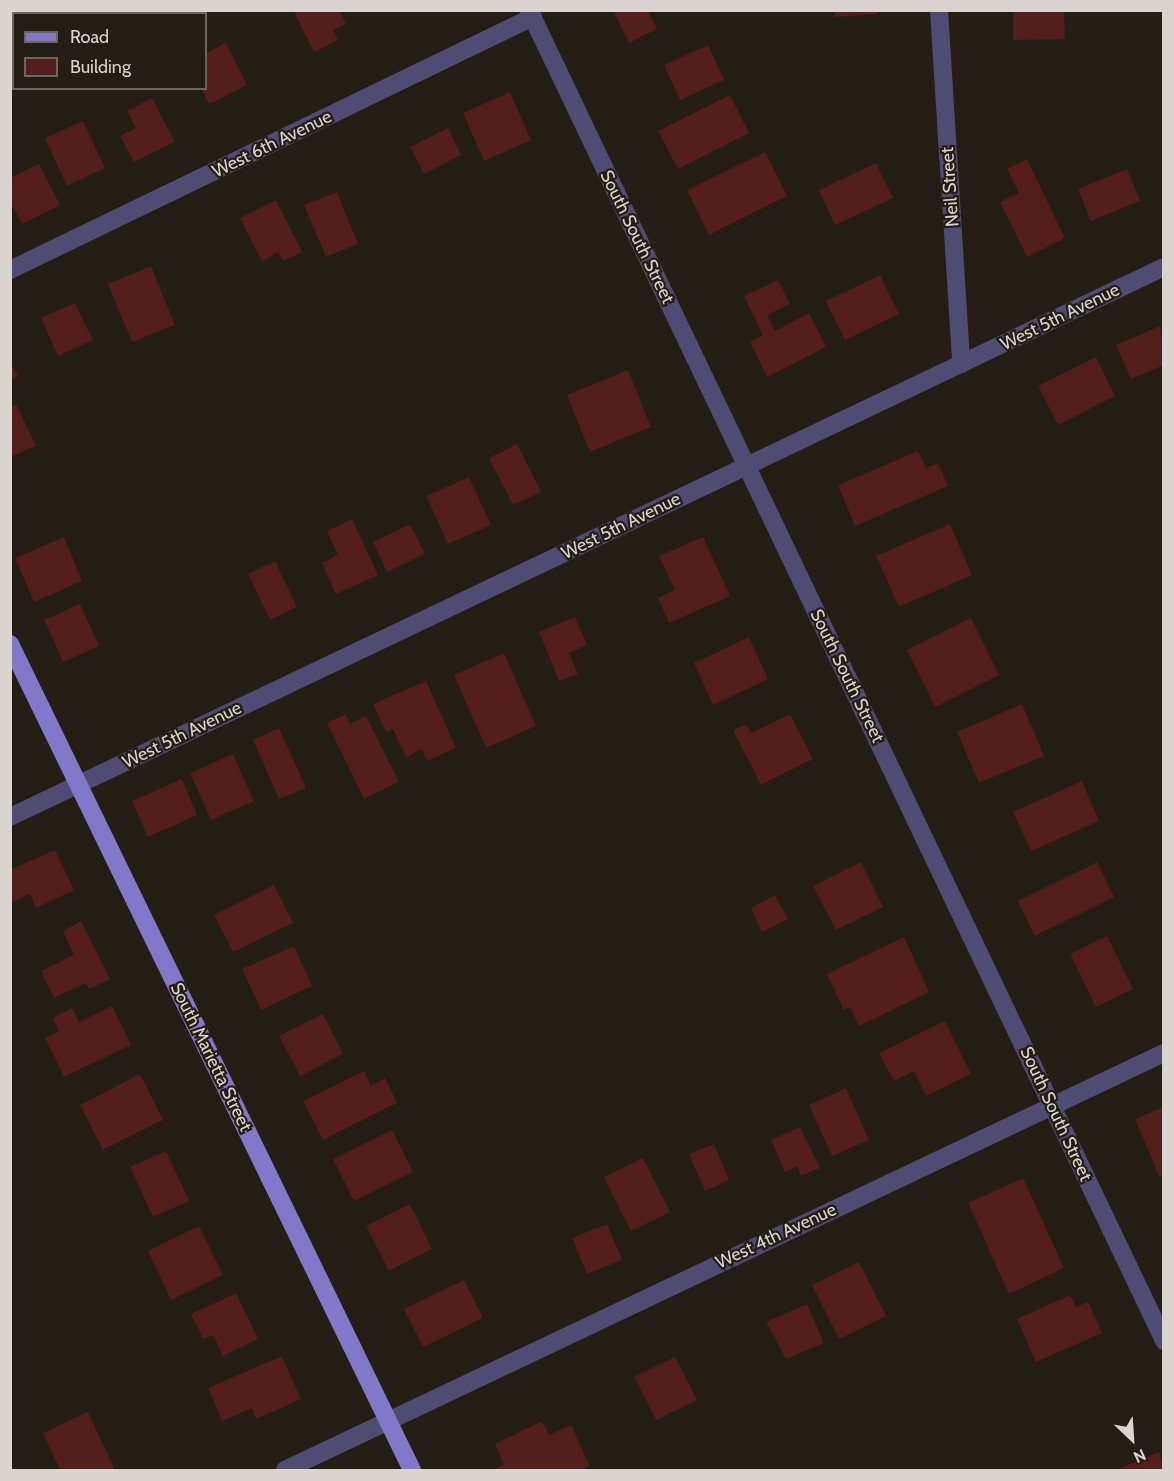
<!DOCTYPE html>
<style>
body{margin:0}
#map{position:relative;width:1174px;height:1481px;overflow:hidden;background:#231d13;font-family:Cabin,sans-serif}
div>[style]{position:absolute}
.building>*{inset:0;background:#531d19}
.minor>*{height:18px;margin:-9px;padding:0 9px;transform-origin:9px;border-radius:9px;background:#4f4c73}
.major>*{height:18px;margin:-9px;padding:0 9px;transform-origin:9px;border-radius:9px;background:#8278ca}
span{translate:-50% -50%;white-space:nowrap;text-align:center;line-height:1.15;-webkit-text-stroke:4.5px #231d13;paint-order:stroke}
.street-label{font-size:18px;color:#d9d5ce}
.frame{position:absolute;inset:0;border:12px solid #d9d5ce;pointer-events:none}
.legend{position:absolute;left:12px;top:12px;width:195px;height:78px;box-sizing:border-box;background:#231d13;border:2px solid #6c675e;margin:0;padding:8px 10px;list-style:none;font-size:18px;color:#d9d5ce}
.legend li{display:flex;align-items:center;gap:12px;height:30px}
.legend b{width:30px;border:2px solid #6c675e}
.north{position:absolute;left:1102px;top:1409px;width:60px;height:60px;-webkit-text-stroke:4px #231d13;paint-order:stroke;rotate:155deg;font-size:16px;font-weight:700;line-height:24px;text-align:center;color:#d9d5ce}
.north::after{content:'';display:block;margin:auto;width:21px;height:27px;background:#d9d5ce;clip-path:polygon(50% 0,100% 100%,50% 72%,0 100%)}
</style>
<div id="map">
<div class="building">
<i style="clip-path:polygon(293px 10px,339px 10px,346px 24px,333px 30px,338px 40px,314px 52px)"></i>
<i style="clip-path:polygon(613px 10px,648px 10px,657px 29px,629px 43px)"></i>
<i style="clip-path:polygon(835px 10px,877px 10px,878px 14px,835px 17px)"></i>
<i style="clip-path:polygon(1013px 10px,1064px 10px,1065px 39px,1013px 40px)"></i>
<i style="clip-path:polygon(226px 43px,247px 85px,209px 104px,201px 88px,206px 88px,206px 53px)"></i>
<i style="clip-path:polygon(708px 45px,724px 80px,680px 100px,664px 65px)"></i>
<i style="clip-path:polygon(510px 92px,531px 140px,484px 161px,463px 113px)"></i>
<i style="clip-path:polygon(730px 95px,749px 133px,678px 169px,658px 131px)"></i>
<i style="clip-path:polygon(152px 98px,175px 142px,134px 162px,120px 136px,136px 128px,127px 111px)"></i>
<i style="clip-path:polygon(83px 121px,105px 168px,67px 186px,45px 138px)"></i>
<i style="clip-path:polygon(448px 128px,461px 155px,424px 174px,410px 147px)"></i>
<i style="clip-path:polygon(765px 152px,787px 196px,709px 235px,687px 190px)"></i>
<i style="clip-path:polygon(1027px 159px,1065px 238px,1027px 257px,1000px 202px,1019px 193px,1007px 169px)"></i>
<i style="clip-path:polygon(876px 163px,893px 198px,835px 225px,819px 190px)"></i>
<i style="clip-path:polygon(39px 164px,60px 205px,22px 224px,10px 202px,10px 178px)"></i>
<i style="clip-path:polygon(1127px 169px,1140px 201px,1091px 221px,1078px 189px)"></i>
<i style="clip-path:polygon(337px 192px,358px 244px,326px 257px,304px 205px)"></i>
<i style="clip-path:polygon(276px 200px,302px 252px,283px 261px,278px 252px,262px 261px,240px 218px)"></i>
<i style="clip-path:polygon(151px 266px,175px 325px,132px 342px,108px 284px)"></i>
<i style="clip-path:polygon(880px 275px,899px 314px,845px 340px,826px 301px)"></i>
<i style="clip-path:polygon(778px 280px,790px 304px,767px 315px,775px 331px,809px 313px,826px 347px,767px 377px,750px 342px,763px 335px,744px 296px)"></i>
<i style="clip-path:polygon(75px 303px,93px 340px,58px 356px,41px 318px)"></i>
<i style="clip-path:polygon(1160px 326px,1164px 365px,1131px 379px,1116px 345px)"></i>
<i style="clip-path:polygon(1096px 357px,1115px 396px,1058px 425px,1038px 386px)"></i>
<i style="clip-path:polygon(10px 362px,18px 376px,10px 380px)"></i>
<i style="clip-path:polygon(628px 370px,651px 427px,590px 452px,567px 395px)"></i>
<i style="clip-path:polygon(16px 404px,36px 446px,10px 457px,10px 407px)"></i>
<i style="clip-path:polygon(517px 444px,541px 492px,513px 505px,489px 458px)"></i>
<i style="clip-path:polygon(918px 451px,926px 468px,938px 463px,948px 486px,855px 526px,838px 485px)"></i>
<i style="clip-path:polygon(469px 477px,491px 525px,448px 544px,426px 496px)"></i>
<i style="clip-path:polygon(352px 519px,378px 575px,336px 594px,322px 563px,338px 555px,327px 531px)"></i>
<i style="clip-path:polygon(410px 524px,425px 554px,387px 572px,373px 542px)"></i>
<i style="clip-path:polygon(950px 524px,972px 575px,899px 607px,876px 556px)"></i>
<i style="clip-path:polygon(64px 537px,82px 581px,34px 602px,15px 558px)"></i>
<i style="clip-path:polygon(703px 537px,730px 596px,669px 623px,658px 598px,675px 590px,659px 556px)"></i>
<i style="clip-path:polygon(275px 561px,297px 607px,270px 620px,248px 574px)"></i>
<i style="clip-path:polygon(80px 604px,99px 646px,63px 662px,44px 620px)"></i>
<i style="clip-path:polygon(575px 617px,587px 645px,569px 653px,578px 674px,559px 681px,539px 632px)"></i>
<i style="clip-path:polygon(971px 618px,999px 675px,935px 707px,907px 650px)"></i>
<i style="clip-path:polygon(749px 637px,768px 679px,713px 705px,694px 663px)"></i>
<i style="clip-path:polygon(504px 653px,536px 726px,486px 748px,454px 675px)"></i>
<i style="clip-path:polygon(426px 681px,456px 748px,427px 761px,422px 749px,406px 757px,393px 729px,386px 732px,373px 704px)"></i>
<i style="clip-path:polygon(1022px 704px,1044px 756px,979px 783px,957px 732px)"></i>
<i style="clip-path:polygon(345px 714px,350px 724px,366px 716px,399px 782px,364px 799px,327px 723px)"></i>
<i style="clip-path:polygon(790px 714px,813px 759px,761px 785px,733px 730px,746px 724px,751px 733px)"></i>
<i style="clip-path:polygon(279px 728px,306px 788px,279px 799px,253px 740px)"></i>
<i style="clip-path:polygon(233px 754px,254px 801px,211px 820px,190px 773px)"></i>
<i style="clip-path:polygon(182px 779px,197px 815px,148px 837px,132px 801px)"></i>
<i style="clip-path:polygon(1082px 781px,1099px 821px,1031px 851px,1013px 812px)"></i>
<i style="clip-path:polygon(55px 850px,74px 890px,36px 908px,30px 894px,10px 903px,10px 870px)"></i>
<i style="clip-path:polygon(861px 862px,883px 907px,836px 930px,813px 886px)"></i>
<i style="clip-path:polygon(1097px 862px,1114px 897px,1035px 936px,1018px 901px)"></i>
<i style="clip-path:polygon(274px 885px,293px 923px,233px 952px,214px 915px)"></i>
<i style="clip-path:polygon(775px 895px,788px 919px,762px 932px,751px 908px)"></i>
<i style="clip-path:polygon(81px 921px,110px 979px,89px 989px,86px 983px,54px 998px,41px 971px,74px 955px,63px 931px)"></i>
<i style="clip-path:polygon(1107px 936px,1133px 989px,1096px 1007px,1070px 954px)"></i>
<i style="clip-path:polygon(904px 937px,929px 992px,859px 1026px,850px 1007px,844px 1010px,827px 974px)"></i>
<i style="clip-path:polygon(294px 946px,312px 986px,261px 1010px,242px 969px)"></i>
<i style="clip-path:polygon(112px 1006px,131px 1045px,64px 1077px,45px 1038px,59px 1031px,53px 1018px,72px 1008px,79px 1022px)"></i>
<i style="clip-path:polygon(323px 1014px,343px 1054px,300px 1076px,279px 1036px)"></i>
<i style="clip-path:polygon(945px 1021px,971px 1074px,926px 1096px,914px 1071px,894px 1081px,879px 1053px)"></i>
<i style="clip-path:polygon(364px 1071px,371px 1086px,385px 1078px,397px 1103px,323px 1140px,303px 1101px)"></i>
<i style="clip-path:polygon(140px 1074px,163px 1120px,103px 1150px,80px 1105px)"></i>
<i style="clip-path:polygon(846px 1088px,869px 1140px,832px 1156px,809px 1105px)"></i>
<i style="clip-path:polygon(1164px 1107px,1164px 1174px,1159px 1176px,1135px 1119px)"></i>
<i style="clip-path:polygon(800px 1127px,820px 1168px,801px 1176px,797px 1166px,785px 1172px,771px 1140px)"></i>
<i style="clip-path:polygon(392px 1130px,413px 1172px,354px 1201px,333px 1159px)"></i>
<i style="clip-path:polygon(714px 1144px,729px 1180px,705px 1191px,689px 1154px)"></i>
<i style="clip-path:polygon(166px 1151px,189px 1201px,153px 1217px,130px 1167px)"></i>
<i style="clip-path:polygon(643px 1158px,670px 1212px,631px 1231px,604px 1177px)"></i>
<i style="clip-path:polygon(1023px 1178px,1064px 1268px,1009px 1294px,968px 1203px)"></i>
<i style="clip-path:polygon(410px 1204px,432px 1249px,389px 1271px,366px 1226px)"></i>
<i style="clip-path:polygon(607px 1224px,622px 1260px,587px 1274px,572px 1238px)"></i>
<i style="clip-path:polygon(199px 1226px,223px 1275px,171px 1300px,148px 1251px)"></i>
<i style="clip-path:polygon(859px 1262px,886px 1316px,839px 1339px,812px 1285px)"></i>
<i style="clip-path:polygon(464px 1280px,483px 1318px,423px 1347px,404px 1309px)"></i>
<i style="clip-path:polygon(236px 1293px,258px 1339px,223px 1356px,213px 1335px,203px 1339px,191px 1314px)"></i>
<i style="clip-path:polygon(1070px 1295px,1076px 1307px,1088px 1302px,1102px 1333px,1036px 1362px,1017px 1319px)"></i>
<i style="clip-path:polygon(807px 1304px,824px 1343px,786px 1359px,766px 1322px)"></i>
<i style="clip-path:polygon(282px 1356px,301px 1399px,256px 1419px,252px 1408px,222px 1421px,208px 1388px)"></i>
<i style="clip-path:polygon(675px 1357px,697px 1400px,656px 1420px,634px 1377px)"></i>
<i style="clip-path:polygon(88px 1412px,115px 1470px,60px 1470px,43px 1433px)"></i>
<i style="clip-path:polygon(542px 1421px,549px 1435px,571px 1425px,590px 1466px,581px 1470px,494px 1470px,504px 1464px,495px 1444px)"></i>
<i style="clip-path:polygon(1159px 1452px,1164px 1470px,1116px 1470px)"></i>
</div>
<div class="minor">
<i style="left:529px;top:10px;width:1475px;rotate:64.49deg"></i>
<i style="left:939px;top:10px;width:355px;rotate:86.4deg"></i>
<i style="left:10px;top:270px;width:581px;rotate:-25.82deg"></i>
<i style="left:10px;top:817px;width:1278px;rotate:-25.48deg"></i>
<i style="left:285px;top:1470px;width:973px;rotate:-25.38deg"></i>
</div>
<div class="major">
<i style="left:10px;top:644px;width:919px;rotate:64.05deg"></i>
</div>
<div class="street-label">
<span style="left:272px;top:144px;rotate:-26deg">West 6th Avenue</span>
<span style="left:950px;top:187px;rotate:-94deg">Neil Street</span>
<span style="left:637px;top:237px;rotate:64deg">South South Street</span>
<span style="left:1060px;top:317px;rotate:-26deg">West 5th Avenue</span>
<span style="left:621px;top:526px;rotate:-26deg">West 5th Avenue</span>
<span style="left:847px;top:676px;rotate:64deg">South South Street</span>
<span style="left:182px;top:735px;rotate:-26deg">West 5th Avenue</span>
<span style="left:211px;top:1057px;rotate:64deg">South Marietta Street</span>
<span style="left:1056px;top:1114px;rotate:65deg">South South Street</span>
<span style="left:776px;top:1236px;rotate:-25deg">West 4th Avenue</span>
</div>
<div class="frame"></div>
<ul class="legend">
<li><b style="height:8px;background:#8278ca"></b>Road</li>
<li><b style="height:16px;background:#531d19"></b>Building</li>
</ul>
<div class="north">N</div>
</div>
